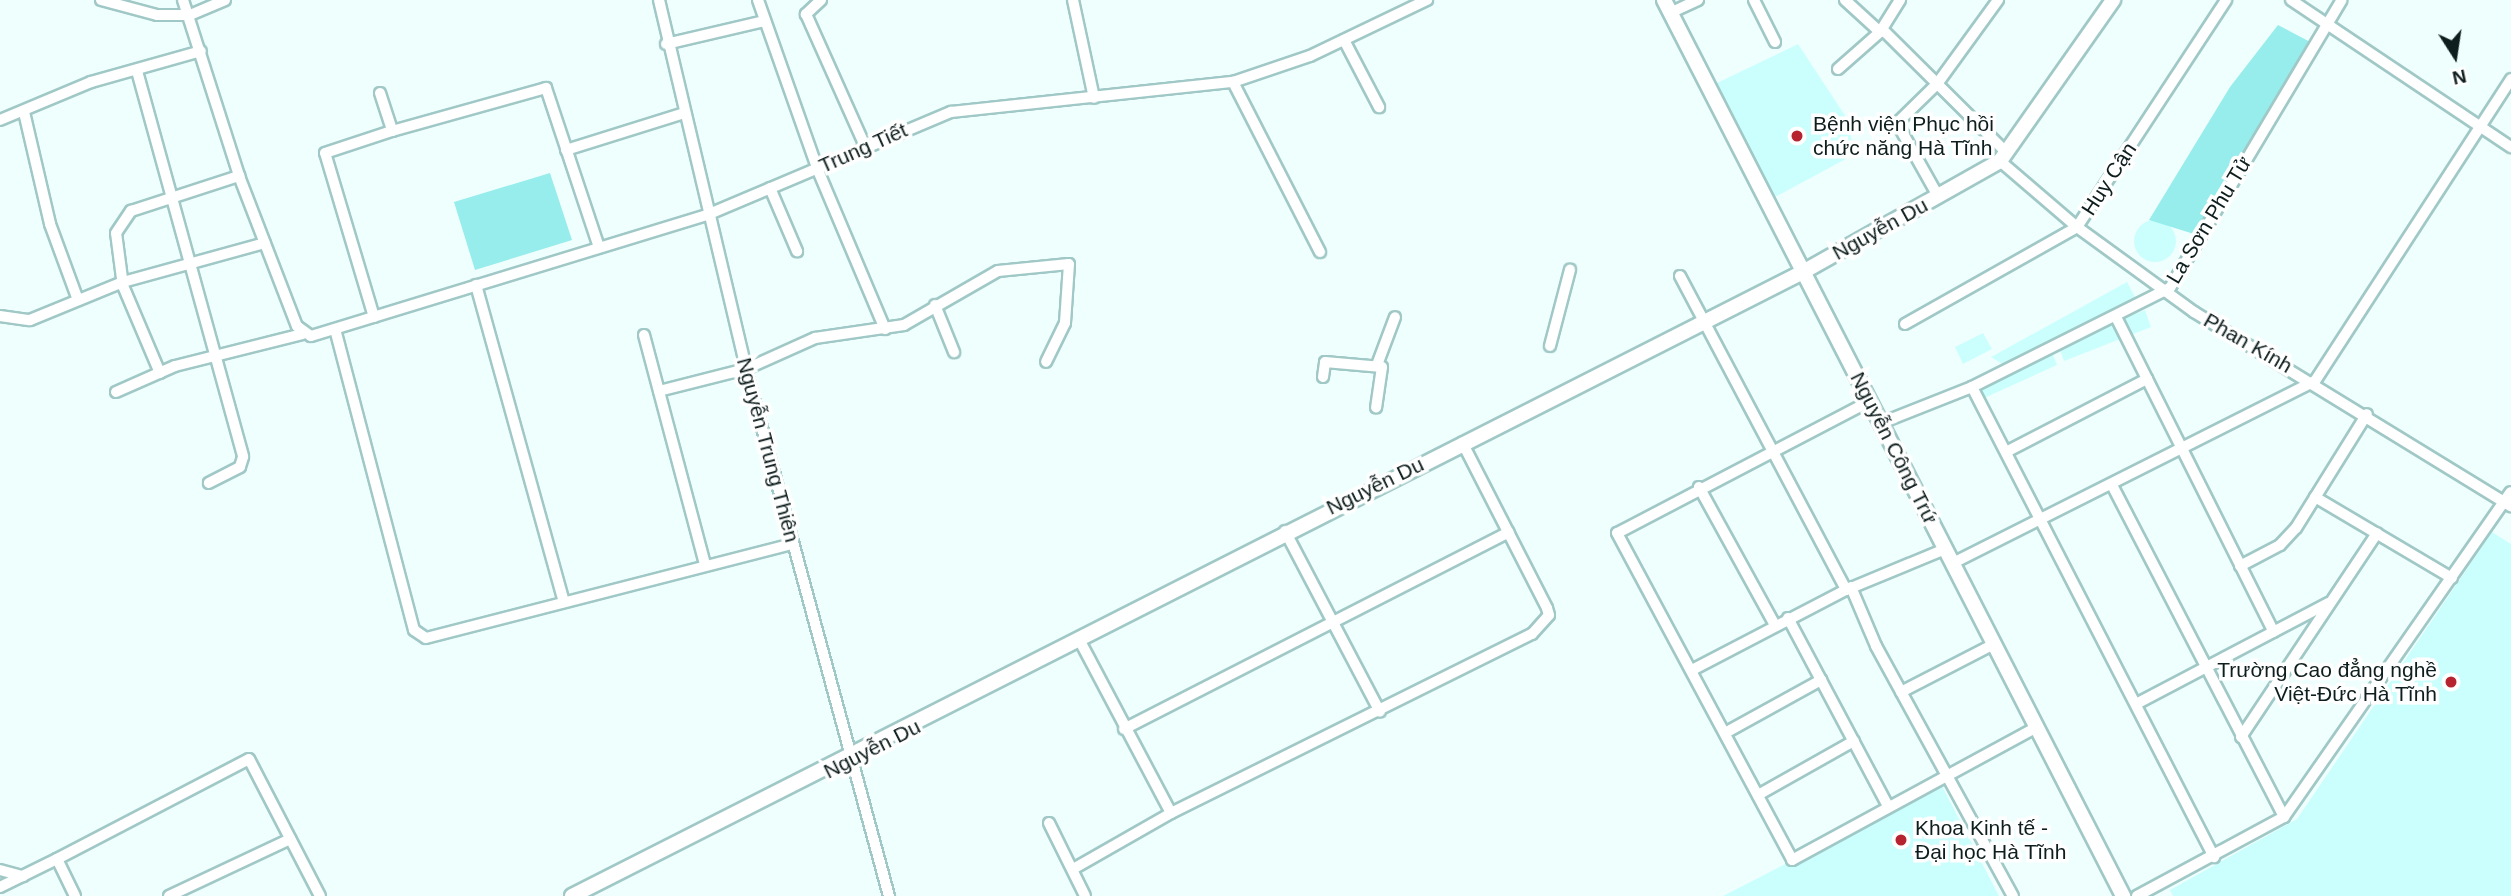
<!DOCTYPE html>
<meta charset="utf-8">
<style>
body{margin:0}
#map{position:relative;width:2511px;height:896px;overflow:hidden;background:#effffe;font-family:Arial,sans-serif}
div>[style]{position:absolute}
.built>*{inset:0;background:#cbfffd}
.round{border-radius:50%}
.green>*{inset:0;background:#96edeb}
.roads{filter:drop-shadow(2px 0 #a0c8c6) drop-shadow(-2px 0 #a0c8c6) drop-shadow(0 2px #a0c8c6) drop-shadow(0 -2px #a0c8c6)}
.minor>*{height:10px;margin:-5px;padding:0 5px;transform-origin:5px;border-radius:5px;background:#fff}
.major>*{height:14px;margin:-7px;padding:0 7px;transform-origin:7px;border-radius:7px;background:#fff}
.dots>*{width:19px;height:19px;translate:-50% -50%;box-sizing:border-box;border:4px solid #fff;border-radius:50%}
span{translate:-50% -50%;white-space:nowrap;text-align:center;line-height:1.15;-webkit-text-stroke:7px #fff;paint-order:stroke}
.poi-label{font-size:21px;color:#0e1d1d}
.left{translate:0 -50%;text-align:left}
.right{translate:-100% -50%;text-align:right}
.street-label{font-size:21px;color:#0e1d1d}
.north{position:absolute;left:2420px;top:21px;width:70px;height:70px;-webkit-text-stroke:5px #fff;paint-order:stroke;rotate:168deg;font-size:19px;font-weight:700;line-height:28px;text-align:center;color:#0e1d1d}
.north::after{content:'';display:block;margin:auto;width:24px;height:32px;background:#0e1d1d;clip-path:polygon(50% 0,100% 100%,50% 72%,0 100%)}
</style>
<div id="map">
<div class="built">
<i style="clip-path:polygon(1798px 44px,1846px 117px,1855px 154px,1775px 197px,1717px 83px)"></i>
<i class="round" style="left:2134px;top:220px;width:42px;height:42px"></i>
<i style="clip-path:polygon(2127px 282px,2135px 297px,2007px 367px,1991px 357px)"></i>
<i style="clip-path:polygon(2145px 310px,2151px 327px,2064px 361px,2058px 345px)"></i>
<i style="clip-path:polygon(1983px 333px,1992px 349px,1963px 364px,1955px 347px)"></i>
<i style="clip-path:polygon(2052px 352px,2057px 365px,1984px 398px,1978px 385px)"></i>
<i style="clip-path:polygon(2492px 532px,2511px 544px,2511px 896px,2173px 896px,2170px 890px,2297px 819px)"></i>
<i style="clip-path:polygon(1941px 784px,1999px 896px,1723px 896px)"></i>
</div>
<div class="green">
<i style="clip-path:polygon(2278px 25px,2314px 44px,2194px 234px,2149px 220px,2230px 87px)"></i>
<i style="clip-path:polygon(550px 173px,572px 240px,475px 270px,454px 202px)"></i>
</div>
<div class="roads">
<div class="minor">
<i style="left:101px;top:0;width:58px;rotate:15deg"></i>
<i style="left:157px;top:15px;width:33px"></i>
<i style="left:190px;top:15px;width:38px;rotate:-23deg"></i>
<i style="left:183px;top:0;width:185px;rotate:72.3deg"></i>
<i style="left:239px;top:176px;width:161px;rotate:68.9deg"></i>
<i style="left:297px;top:326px;width:17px;rotate:36deg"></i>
<i style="left:311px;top:336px;width:414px;rotate:-17deg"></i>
<i style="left:707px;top:215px;width:265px;rotate:-22.9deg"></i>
<i style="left:951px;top:112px;width:284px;rotate:-6.1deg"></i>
<i style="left:1233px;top:82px;width:81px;rotate:-18.7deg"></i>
<i style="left:1310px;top:56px;width:130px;rotate:-25.6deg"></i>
<i style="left:659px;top:0;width:379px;rotate:76.7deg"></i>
<i style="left:746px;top:369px;width:546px;rotate:74.82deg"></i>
<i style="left:758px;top:0;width:178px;rotate:70.6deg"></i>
<i style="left:817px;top:168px;width:175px;rotate:67.1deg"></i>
<i style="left:821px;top:0;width:21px;rotate:137deg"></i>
<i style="left:806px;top:14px;width:147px;rotate:65.9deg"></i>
<i style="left:1073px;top:0;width:100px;rotate:77.9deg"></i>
<i style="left:1754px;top:0;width:47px;rotate:63.4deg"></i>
<i style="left:1845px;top:0;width:47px;rotate:42.4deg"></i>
<i style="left:2291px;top:0;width:265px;rotate:33.8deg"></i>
<i style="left:1670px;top:13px;width:31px;rotate:-25deg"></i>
<i style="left:1882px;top:29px;width:175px;rotate:44.8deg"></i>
<i style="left:1344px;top:40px;width:76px;rotate:62.4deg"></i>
<i style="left:666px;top:44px;width:101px;rotate:-13.2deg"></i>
<i style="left:1838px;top:69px;width:56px;rotate:-41.4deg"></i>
<i style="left:1880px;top:32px;width:38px;rotate:-58deg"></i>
<i style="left:137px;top:71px;width:400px;rotate:74.6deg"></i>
<i style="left:243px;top:457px;width:10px;rotate:107deg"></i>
<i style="left:240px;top:467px;width:35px;rotate:153deg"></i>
<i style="left:1233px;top:82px;width:191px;rotate:62.9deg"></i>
<i style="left:380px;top:93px;width:40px;rotate:72deg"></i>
<i style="left:24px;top:112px;width:115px;rotate:76.9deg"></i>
<i style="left:50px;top:224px;width:81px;rotate:69.8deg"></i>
<i style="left:0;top:120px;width:99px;rotate:-22.7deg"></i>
<i style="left:91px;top:82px;width:114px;rotate:-15.7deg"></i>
<i style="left:566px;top:150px;width:124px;rotate:-17.4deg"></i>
<i style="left:2000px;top:161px;width:101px;rotate:40.6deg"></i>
<i style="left:2077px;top:227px;width:145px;rotate:36deg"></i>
<i style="left:2194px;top:312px;width:372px;rotate:31.5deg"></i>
<i style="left:770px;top:188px;width:69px;rotate:66.8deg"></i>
<i style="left:1938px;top:196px;width:84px;rotate:-119.3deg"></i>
<i style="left:1897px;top:123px;width:56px;rotate:-44.3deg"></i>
<i style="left:1937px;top:84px;width:104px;rotate:-54deg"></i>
<i style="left:1680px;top:276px;width:355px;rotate:62.1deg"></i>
<i style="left:476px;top:285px;width:329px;rotate:74.5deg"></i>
<i style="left:935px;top:305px;width:51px;rotate:68deg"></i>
<i style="left:0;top:316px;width:30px;rotate:8deg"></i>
<i style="left:30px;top:320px;width:100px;rotate:-22.2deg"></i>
<i style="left:123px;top:282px;width:147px;rotate:-15.4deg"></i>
<i style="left:374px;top:317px;width:171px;rotate:-106.6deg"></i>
<i style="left:325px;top:153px;width:71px;rotate:-18.2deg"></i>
<i style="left:392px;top:131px;width:160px;rotate:-15.6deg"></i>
<i style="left:546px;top:88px;width:168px;rotate:71.6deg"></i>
<i style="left:2116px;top:317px;width:352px;rotate:63.4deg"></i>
<i style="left:1905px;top:324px;width:197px;rotate:-29.4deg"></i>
<i style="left:2077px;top:227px;width:272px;rotate:-56.7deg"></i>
<i style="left:335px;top:329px;width:311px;rotate:75.3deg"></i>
<i style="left:414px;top:630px;width:14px;rotate:34deg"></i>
<i style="left:426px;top:638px;width:379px;rotate:-14.4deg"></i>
<i style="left:644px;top:335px;width:238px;rotate:75.1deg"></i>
<i style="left:1550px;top:346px;width:79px;rotate:-75.3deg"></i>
<i style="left:1377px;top:365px;width:51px;rotate:-69.4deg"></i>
<i style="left:160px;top:373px;width:95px;rotate:-113deg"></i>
<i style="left:123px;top:286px;width:53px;rotate:-97.5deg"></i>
<i style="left:116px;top:233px;width:27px;rotate:-56deg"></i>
<i style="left:131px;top:211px;width:114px;rotate:-18deg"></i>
<i style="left:1323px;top:377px;width:15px;rotate:-82deg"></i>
<i style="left:1325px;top:362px;width:57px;rotate:5deg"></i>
<i style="left:1382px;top:367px;width:41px;rotate:98.3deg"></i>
<i style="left:1972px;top:387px;width:529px;rotate:62.76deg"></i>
<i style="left:659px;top:391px;width:90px;rotate:-14.2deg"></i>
<i style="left:746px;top:369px;width:76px;rotate:-24.2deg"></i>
<i style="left:815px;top:338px;width:90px;rotate:-8.3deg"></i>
<i style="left:904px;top:325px;width:108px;rotate:-29.9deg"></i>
<i style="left:998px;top:271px;width:71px;rotate:-5.6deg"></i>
<i style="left:1069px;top:264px;width:59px;rotate:93.9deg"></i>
<i style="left:1065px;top:323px;width:43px;rotate:116deg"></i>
<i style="left:116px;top:392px;width:64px;rotate:-23.8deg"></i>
<i style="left:175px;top:366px;width:131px;rotate:-14.1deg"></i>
<i style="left:1870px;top:401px;width:285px;rotate:152.4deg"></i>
<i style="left:1617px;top:533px;width:371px;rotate:61.8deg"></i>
<i style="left:1792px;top:860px;width:279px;rotate:-28.5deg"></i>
<i style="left:1881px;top:423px;width:98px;rotate:-21.6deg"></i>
<i style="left:1972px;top:387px;width:221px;rotate:-26.6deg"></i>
<i style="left:2170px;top:288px;width:335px;rotate:-59.2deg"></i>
<i style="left:2006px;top:452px;width:159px;rotate:-27.4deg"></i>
<i style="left:2112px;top:485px;width:374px;rotate:62.6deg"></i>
<i style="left:1699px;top:487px;width:158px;rotate:61.2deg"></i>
<i style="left:2315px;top:497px;width:159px;rotate:30.6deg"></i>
<i style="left:1285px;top:531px;width:204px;rotate:62.3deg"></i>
<i style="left:1953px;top:563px;width:405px;rotate:-26.7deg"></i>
<i style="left:2315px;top:381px;width:360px;rotate:-57deg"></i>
<i style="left:2240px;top:566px;width:45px;rotate:-27.7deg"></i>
<i style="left:2280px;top:545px;width:23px;rotate:-47deg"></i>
<i style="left:2296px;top:528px;width:134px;rotate:-58.1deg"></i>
<i style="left:1851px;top:587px;width:64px;rotate:67deg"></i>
<i style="left:1876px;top:646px;width:285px;rotate:61.3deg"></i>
<i style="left:1788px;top:618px;width:213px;rotate:62deg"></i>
<i style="left:1081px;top:643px;width:192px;rotate:62.1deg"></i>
<i style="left:1692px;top:670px;width:174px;rotate:-27.5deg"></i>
<i style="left:1846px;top:590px;width:107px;rotate:-22.5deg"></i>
<i style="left:1901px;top:692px;width:105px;rotate:-27.3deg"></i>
<i style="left:2136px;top:704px;width:217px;rotate:-27.7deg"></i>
<i style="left:1124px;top:729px;width:432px;rotate:-27.1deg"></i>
<i style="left:1725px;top:733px;width:110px;rotate:-28.9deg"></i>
<i style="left:2241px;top:737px;width:245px;rotate:-56.3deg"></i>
<i style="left:1758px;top:795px;width:110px;rotate:-29.4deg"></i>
<i style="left:1049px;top:823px;width:81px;rotate:63.7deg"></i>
<i style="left:1073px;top:869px;width:113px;rotate:-29.7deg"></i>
<i style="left:1171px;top:813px;width:403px;rotate:-26.4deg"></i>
<i style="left:1532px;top:634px;width:25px;rotate:-48deg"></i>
<i style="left:1549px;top:615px;width:7px;rotate:-106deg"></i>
<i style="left:1547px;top:608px;width:186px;rotate:-117.1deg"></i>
<i style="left:0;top:870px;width:24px;rotate:15deg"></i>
<i style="left:0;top:887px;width:64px;rotate:-26.2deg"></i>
<i style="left:75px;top:896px;width:41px;rotate:-115.9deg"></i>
<i style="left:57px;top:859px;width:216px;rotate:-27.5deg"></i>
<i style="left:249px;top:759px;width:154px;rotate:62.6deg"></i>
<i style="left:169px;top:896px;width:134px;rotate:-25.2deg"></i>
<i style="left:2137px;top:896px;width:167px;rotate:-28.3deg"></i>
<i style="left:2284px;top:817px;width:396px;rotate:-55.1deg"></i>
</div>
<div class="major">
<i style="left:1664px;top:0;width:1007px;rotate:62.87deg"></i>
<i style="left:572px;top:896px;width:1380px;rotate:-26.88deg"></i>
<i style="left:1803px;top:272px;width:226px;rotate:-29.4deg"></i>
<i style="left:2000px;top:161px;width:197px;rotate:-54.9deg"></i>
</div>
</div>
<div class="dots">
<i style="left:1797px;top:136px;background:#b6252f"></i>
<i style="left:2451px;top:682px;background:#b6252f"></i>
<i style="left:1901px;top:840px;background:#b6252f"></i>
</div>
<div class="poi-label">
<span class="left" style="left:1813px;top:136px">Bệnh viện Phục hồi<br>chức năng Hà Tĩnh</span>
<span class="right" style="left:2437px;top:682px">Trường Cao đẳng nghề<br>Việt-Đức Hà Tĩnh</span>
<span class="left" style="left:1915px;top:840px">Khoa Kinh tế -<br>Đại học Hà Tĩnh</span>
</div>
<div class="street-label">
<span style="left:863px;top:148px;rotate:-24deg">Trung Tiết</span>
<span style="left:2109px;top:179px;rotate:-57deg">Huy Cận</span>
<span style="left:2209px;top:220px;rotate:-59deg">La Sơn Phu Tử</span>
<span style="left:1880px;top:229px;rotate:-29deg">Nguyễn Du</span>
<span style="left:2248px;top:343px;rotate:30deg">Phan Kính</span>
<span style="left:1894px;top:448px;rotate:63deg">Nguyễn Công Trứ</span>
<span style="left:768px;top:450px;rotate:75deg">Nguyễn Trung Thiên</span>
<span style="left:1375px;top:486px;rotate:-26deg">Nguyễn Du</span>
<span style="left:872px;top:749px;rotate:-27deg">Nguyễn Du</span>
</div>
<div class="north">N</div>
</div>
